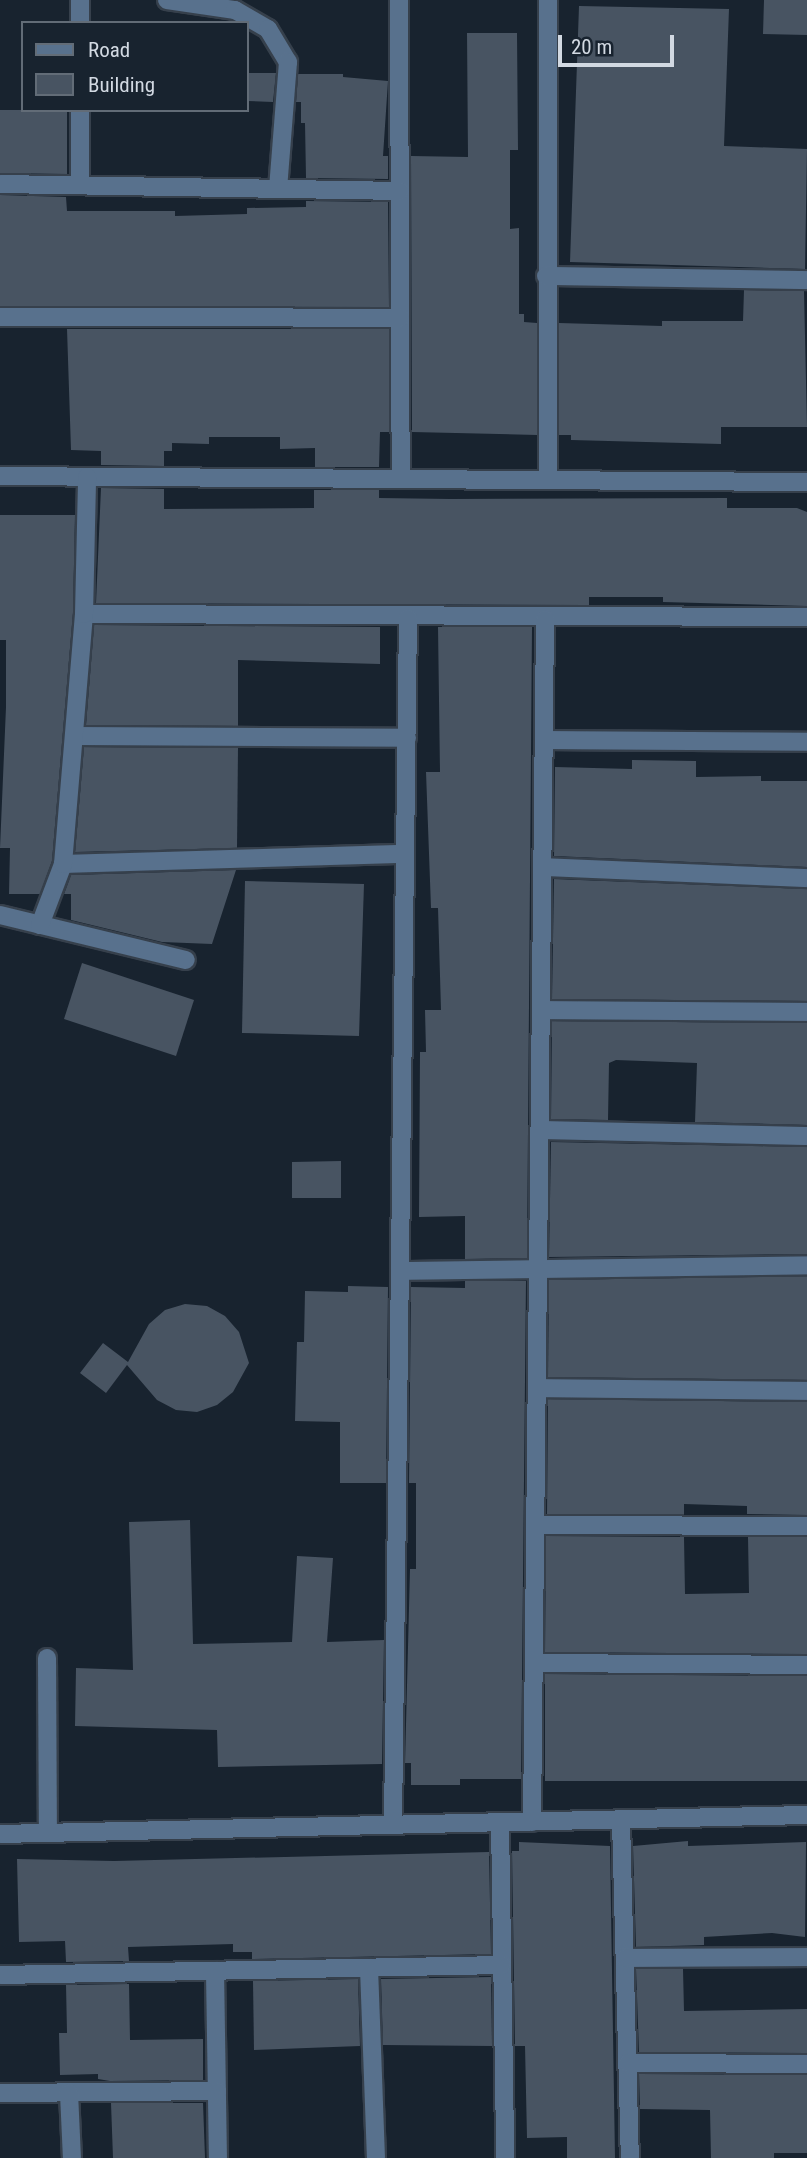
<!DOCTYPE html>
<style>
body{margin:0}
#map{position:relative;width:807px;height:2158px;overflow:hidden;background:#18232f;font-family:"Roboto Condensed",sans-serif}
div>[style]{position:absolute}
.building>*{inset:0;background:#485462}
.roads{filter:drop-shadow(2px 0 #36404c) drop-shadow(-2px 0 #36404c) drop-shadow(0 2px #36404c) drop-shadow(0 -2px #36404c)}
.minor>*{height:18px;margin:-9px;padding:0 9px;transform-origin:9px;border-radius:9px;background:#58718d}
span{translate:-50% -50%;white-space:nowrap;text-align:center;line-height:1.15;-webkit-text-stroke:5px #18232f;paint-order:stroke}
.legend{position:absolute;left:21px;top:21px;width:228px;height:91px;box-sizing:border-box;background:#18232f;border:2px solid #626c77;margin:0;padding:9px 12px;list-style:none;font-size:21px;color:#d2d9e2}
.legend li{display:flex;align-items:center;gap:14px;height:35px}
.legend b{width:35px;border:2px solid #626c77}
.scale{position:absolute;left:558px;top:35px;width:116px;height:32px;box-sizing:border-box;border:4px solid #d2d9e2;border-top:0;padding-left:9px;font-size:21px;line-height:24px;white-space:nowrap;color:#d2d9e2;-webkit-text-stroke:5px #18232f;paint-order:stroke}
</style>
<div id="map">
<div class="building">
<i style="clip-path:polygon(764px 0,807px 0,807px 35px,763px 34px)"></i>
<i style="clip-path:polygon(579px 6px,729px 9px,724px 146px,807px 149px,805px 269px,570px 262px)"></i>
<i style="clip-path:polygon(467px 33px,517px 33px,518px 150px,510px 150px,510px 229px,519px 228px,519px 314px,524px 314px,524px 322px,537px 323px,537px 435px,412px 432px,411px 156px,468px 157px)"></i>
<i style="clip-path:polygon(247px 73px,276px 73px,273px 102px,247px 101px)"></i>
<i style="clip-path:polygon(298px 74px,343px 74px,343px 77px,388px 81px,383px 156px,388px 156px,388px 179px,306px 178px,305px 123px,301px 123px,301px 102px,296px 102px)"></i>
<i style="clip-path:polygon(0 110px,67px 110px,67px 174px,0 173px)"></i>
<i style="clip-path:polygon(0 195px,66px 197px,67px 211px,175px 211px,175px 216px,247px 214px,247px 208px,306px 207px,306px 201px,388px 202px,389px 307px,0 306px)"></i>
<i style="clip-path:polygon(744px 290px,804px 291px,807px 427px,721px 427px,721px 444px,571px 440px,571px 435px,559px 435px,559px 323px,662px 326px,662px 321px,743px 321px)"></i>
<i style="clip-path:polygon(67px 329px,389px 329px,389px 432px,380px 432px,379px 467px,315px 467px,315px 448px,280px 449px,280px 437px,209px 437px,209px 444px,172px 443px,172px 451px,164px 451px,164px 466px,101px 465px,101px 451px,71px 450px)"></i>
<i style="clip-path:polygon(101px 488px,164px 489px,164px 509px,314px 508px,314px 490px,379px 490px,379px 498px,450px 499px,727px 498px,727px 508px,797px 508px,807px 512px,807px 606px,663px 602px,663px 597px,589px 597px,589px 605px,96px 603px)"></i>
<i style="clip-path:polygon(0 515px,75px 515px,73px 613px,52px 861px,40px 894px,9px 894px,10px 848px,0 848px,6px 707px,6px 640px,0 640px)"></i>
<i style="clip-path:polygon(94px 625px,380px 627px,380px 664px,238px 660px,238px 726px,86px 725px)"></i>
<i style="clip-path:polygon(438px 627px,532px 627px,527px 1258px,465px 1259px,465px 1216px,419px 1217px,420px 1052px,426px 1052px,425px 1010px,441px 1010px,438px 908px,431px 908px,426px 772px,440px 772px)"></i>
<i style="clip-path:polygon(84px 747px,238px 748px,237px 848px,75px 852px)"></i>
<i style="clip-path:polygon(632px 760px,696px 761px,696px 777px,761px 776px,761px 781px,807px 781px,807px 867px,554px 856px,555px 767px,632px 769px)"></i>
<i style="clip-path:polygon(236px 870px,212px 944px,162px 942px,71px 920px,71px 894px,64px 894px,71px 875px)"></i>
<i style="clip-path:polygon(554px 879px,807px 889px,807px 1001px,552px 999px)"></i>
<i style="clip-path:polygon(245px 881px,364px 884px,359px 1036px,242px 1033px)"></i>
<i style="clip-path:polygon(82px 963px,194px 1000px,176px 1056px,64px 1019px)"></i>
<i style="clip-path:polygon(552px 1021px,807px 1023px,807px 1125px,695px 1122px,697px 1063px,616px 1060px,609px 1063px,608px 1120px,551px 1119px)"></i>
<i style="clip-path:polygon(551px 1142px,807px 1147px,807px 1254px,549px 1257px)"></i>
<i style="clip-path:polygon(341px 1161px,341px 1198px,292px 1198px,292px 1162px)"></i>
<i style="clip-path:polygon(807px 1276px,807px 1380px,548px 1377px,549px 1280px)"></i>
<i style="clip-path:polygon(465px 1281px,526px 1281px,521px 1779px,460px 1779px,460px 1785px,411px 1785px,411px 1763px,405px 1763px,410px 1569px,416px 1569px,416px 1483px,409px 1483px,411px 1287px,465px 1288px)"></i>
<i style="clip-path:polygon(348px 1286px,388px 1287px,386px 1483px,340px 1483px,340px 1422px,295px 1421px,297px 1342px,304px 1342px,305px 1291px,348px 1292px)"></i>
<i style="clip-path:polygon(185px 1304px,207px 1306px,225px 1316px,239px 1332px,249px 1363px,233px 1392px,217px 1405px,197px 1412px,176px 1410px,157px 1400px,127px 1365px,106px 1393px,80px 1373px,103px 1343px,128px 1362px,149px 1324px,165px 1310px)"></i>
<i style="clip-path:polygon(548px 1399px,807px 1402px,807px 1515px,747px 1514px,747px 1506px,684px 1504px,684px 1514px,547px 1514px)"></i>
<i style="clip-path:polygon(190px 1520px,193px 1644px,292px 1642px,297px 1556px,333px 1558px,327px 1642px,384px 1640px,382px 1764px,218px 1767px,217px 1730px,75px 1726px,76px 1668px,133px 1670px,129px 1522px)"></i>
<i style="clip-path:polygon(546px 1536px,684px 1537px,685px 1594px,749px 1593px,748px 1537px,807px 1537px,807px 1654px,545px 1652px)"></i>
<i style="clip-path:polygon(545px 1674px,807px 1676px,807px 1781px,545px 1781px)"></i>
<i style="clip-path:polygon(688px 1841px,688px 1846px,806px 1842px,805px 1937px,772px 1933px,704px 1937px,704px 1945px,636px 1947px,633px 1846px)"></i>
<i style="clip-path:polygon(519px 1842px,610px 1846px,615px 2158px,567px 2158px,567px 2137px,527px 2138px,525px 2046px,515px 2046px,512px 1851px,519px 1851px)"></i>
<i style="clip-path:polygon(489px 1852px,491px 1954px,252px 1959px,252px 1952px,233px 1952px,233px 1944px,128px 1947px,129px 1961px,66px 1962px,65px 1941px,19px 1942px,17px 1859px,114px 1861px)"></i>
<i style="clip-path:polygon(636px 1969px,683px 1969px,684px 2011px,807px 2009px,807px 2053px,639px 2052px)"></i>
<i style="clip-path:polygon(491px 1977px,492px 2046px,383px 2045px,381px 1979px)"></i>
<i style="clip-path:polygon(358px 1979px,360px 2046px,254px 2050px,253px 1981px)"></i>
<i style="clip-path:polygon(129px 1984px,130px 2040px,203px 2039px,203px 2080px,110px 2081px,98px 2079px,98px 2074px,60px 2075px,59px 2033px,67px 2033px,66px 1985px)"></i>
<i style="clip-path:polygon(639px 2074px,807px 2075px,807px 2153px,774px 2153px,774px 2158px,711px 2158px,710px 2110px,640px 2109px)"></i>
<i style="clip-path:polygon(111px 2103px,203px 2103px,205px 2158px,113px 2158px)"></i>
</div>
<div class="roads">
<div class="minor">
<i style="left:80px;top:0;width:23px;rotate:90deg"></i>
<i style="left:167px;top:0;width:69px;rotate:8.4deg"></i>
<i style="left:235px;top:10px;width:38px;rotate:30deg"></i>
<i style="left:268px;top:29px;width:39px;rotate:59deg"></i>
<i style="left:288px;top:62px;width:127px;rotate:94.5deg"></i>
<i style="left:399px;top:0;width:479px;rotate:89.8deg"></i>
<i style="left:548px;top:0;width:480px;rotate:90deg"></i>
<i style="left:80px;top:110px;width:75px;rotate:90deg"></i>
<i style="left:0;top:184px;width:400px;rotate:1deg"></i>
<i style="left:546px;top:276px;width:261px;rotate:0.9deg"></i>
<i style="left:0;top:317px;width:400px;rotate:0.1deg"></i>
<i style="left:0;top:476px;width:807px;rotate:0.43deg"></i>
<i style="left:84px;top:614px;width:723px;rotate:0.24deg"></i>
<i style="left:74px;top:736px;width:333px;rotate:0.3deg"></i>
<i style="left:544px;top:740px;width:263px;rotate:0.4deg"></i>
<i style="left:63px;top:864px;width:342px;rotate:-1.7deg"></i>
<i style="left:543px;top:867px;width:264px;rotate:2.4deg"></i>
<i style="left:0;top:915px;width:191px;rotate:13.6deg"></i>
<i style="left:40px;top:925px;width:65px;rotate:-69.3deg"></i>
<i style="left:63px;top:864px;width:251px;rotate:-85.2deg"></i>
<i style="left:84px;top:614px;width:137px;rotate:-88.7deg"></i>
<i style="left:541px;top:1010px;width:266px;rotate:0.4deg"></i>
<i style="left:540px;top:1130px;width:267px;rotate:1.3deg"></i>
<i style="left:400px;top:1271px;width:407px;rotate:-0.8deg"></i>
<i style="left:537px;top:1388px;width:270px;rotate:0.6deg"></i>
<i style="left:535px;top:1525px;width:272px;rotate:0.2deg"></i>
<i style="left:47px;top:1658px;width:175px;rotate:89.7deg"></i>
<i style="left:534px;top:1663px;width:273px;rotate:0.4deg"></i>
<i style="left:621px;top:1820px;width:338px;rotate:88.5deg"></i>
<i style="left:500px;top:1822px;width:336px;rotate:89.1deg"></i>
<i style="left:532px;top:1822px;width:1203px;rotate:-89.38deg"></i>
<i style="left:393px;top:1825px;width:1207px;rotate:-89.29deg"></i>
<i style="left:0;top:1834px;width:807px;rotate:-1.35deg"></i>
<i style="left:625px;top:1958px;width:182px;rotate:-0.3deg"></i>
<i style="left:369px;top:1968px;width:190px;rotate:87.9deg"></i>
<i style="left:215px;top:1971px;width:187px;rotate:89.1deg"></i>
<i style="left:0;top:1975px;width:502px;rotate:-1.14deg"></i>
<i style="left:628px;top:2063px;width:179px;rotate:0.3deg"></i>
<i style="left:0;top:2093px;width:217px;rotate:-0.5deg"></i>
<i style="left:69px;top:2093px;width:65px;rotate:87.4deg"></i>
</div>
</div>
<ul class="legend">
<li><b style="height:9px;background:#58718d"></b>Road</li>
<li><b style="height:19px;background:#485462"></b>Building</li>
</ul>
<div class="scale">20 m</div>
</div>
